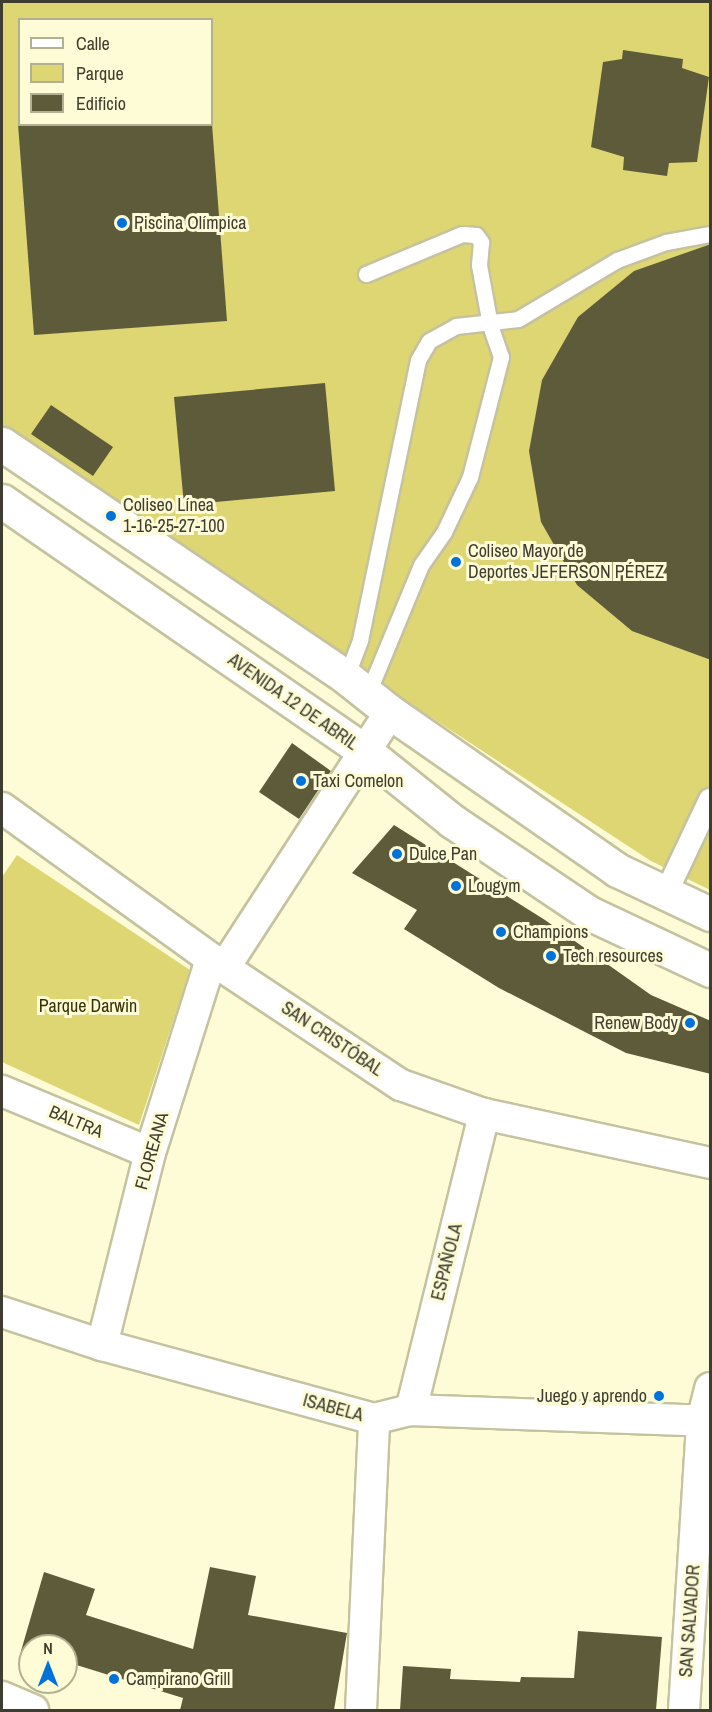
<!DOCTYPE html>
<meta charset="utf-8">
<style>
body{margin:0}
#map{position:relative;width:712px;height:1712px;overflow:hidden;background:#fefcd6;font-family:"Archivo Narrow",sans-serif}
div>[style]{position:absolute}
.green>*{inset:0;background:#ded573}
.building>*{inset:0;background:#5e5b3b}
.roads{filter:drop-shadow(2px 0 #c5c39f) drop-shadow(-2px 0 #c5c39f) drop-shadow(0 2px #c5c39f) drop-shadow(0 -2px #c5c39f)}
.service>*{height:15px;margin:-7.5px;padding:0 7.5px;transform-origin:7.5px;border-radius:7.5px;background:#fff}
.pedestrian>*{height:22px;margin:-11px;padding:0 11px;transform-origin:11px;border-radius:11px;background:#fff}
.minor>*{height:30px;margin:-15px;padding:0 15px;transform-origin:15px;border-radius:15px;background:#fff}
.secondary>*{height:33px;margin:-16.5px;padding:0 16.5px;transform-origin:16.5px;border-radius:16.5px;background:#fff}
.dots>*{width:16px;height:16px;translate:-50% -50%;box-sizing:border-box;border:3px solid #fefcd6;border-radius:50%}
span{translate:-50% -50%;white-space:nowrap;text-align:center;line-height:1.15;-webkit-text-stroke:6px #fefcd6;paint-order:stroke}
.poi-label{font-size:18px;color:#3e3d2f}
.left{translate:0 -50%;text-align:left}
.right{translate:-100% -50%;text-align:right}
.street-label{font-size:18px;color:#3e3d2f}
.park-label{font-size:18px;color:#373306}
.frame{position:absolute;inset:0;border:3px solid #3e3d2f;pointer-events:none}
.legend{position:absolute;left:18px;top:18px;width:195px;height:108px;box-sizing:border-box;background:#fefcd6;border:2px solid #b1b093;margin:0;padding:8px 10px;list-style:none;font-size:18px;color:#3e3d2f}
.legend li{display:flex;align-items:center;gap:12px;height:30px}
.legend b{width:30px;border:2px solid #b1b093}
.north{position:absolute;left:18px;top:1634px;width:60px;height:60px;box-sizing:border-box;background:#fefcd6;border:2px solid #b1b093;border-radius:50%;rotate:0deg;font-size:16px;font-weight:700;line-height:24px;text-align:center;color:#3e3d2f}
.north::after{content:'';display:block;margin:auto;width:21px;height:27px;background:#0073da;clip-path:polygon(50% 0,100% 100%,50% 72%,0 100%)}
</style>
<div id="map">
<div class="green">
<i style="clip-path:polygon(evenodd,2px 2px,710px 2px,710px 890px,651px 861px,403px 699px,2px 425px,2px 2px,20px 20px,212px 20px,212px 124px,20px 124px,20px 20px)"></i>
<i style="clip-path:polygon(17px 855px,190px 970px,139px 1125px,2px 1062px,2px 877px)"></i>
</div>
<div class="building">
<i style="clip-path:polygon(623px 50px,683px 59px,682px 68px,709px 77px,697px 162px,669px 163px,667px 176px,623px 170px,624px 157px,591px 147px,603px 62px,622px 59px)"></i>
<i style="clip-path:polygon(18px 124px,212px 124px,227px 321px,34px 335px)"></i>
<i style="clip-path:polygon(711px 244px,711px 660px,632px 631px,577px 585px,541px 522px,529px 451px,542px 380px,578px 317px,634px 271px)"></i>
<i style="clip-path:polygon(325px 383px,335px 491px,184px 505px,174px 397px)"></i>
<i style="clip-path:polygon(51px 405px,113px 447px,93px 476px,31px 434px)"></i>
<i style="clip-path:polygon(292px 743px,331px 771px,299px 819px,259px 792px)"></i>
<i style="clip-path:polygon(394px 825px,545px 920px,651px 995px,711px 1021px,711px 1074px,626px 1053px,499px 988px,404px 929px,417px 910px,352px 873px)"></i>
<i style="clip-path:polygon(210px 1567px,256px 1576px,248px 1615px,347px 1633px,334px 1710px,180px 1710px,183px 1698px,70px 1663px,66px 1666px,66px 1646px,30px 1646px,30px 1654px,21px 1651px,44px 1572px,95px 1589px,86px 1615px,193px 1649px)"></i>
<i style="clip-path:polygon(578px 1631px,662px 1637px,656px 1710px,400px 1710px,403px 1666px,451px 1669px,450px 1679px,520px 1682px,521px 1677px,574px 1678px)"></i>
</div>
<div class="roads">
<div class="service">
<i style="left:366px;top:274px;width:104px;rotate:-22.6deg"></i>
<i style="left:462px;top:234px;width:14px;rotate:4deg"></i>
<i style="left:476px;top:235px;width:9px;rotate:54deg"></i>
<i style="left:481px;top:242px;width:23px;rotate:95deg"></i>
<i style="left:479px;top:265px;width:61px;rotate:79.6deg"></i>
<i style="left:490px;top:325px;width:34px;rotate:71deg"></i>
<i style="left:501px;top:357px;width:124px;rotate:104.5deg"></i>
<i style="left:470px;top:477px;width:61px;rotate:115.3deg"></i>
<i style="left:444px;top:532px;width:40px;rotate:124.9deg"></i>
<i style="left:421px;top:565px;width:139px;rotate:112.5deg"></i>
<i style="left:346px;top:677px;width:40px;rotate:-69deg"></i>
<i style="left:360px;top:640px;width:286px;rotate:-78.3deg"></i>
<i style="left:418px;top:360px;width:22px;rotate:-60deg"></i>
<i style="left:429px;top:341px;width:31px;rotate:-29deg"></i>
<i style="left:456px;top:326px;width:62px;rotate:-6.4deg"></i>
<i style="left:518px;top:319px;width:115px;rotate:-30.8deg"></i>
<i style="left:617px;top:260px;width:52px;rotate:-20.2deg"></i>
<i style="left:666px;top:242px;width:45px;rotate:-10.3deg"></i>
</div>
<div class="pedestrian">
<i style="left:666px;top:893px;width:103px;rotate:-64.7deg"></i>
</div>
<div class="minor">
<i style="left:2px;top:808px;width:258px;rotate:35.8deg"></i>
<i style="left:211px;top:959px;width:228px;rotate:33.6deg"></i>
<i style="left:401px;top:1085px;width:88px;rotate:19.3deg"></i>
<i style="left:484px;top:1114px;width:231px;rotate:12.2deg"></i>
<i style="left:226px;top:965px;width:302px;rotate:-57deg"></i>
<i style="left:2px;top:1091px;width:160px;rotate:22.7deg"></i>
<i style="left:2px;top:1312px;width:105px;rotate:18.3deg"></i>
<i style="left:102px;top:1345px;width:282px;rotate:15.2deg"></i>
<i style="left:374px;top:1419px;width:38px;rotate:-14deg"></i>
<i style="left:411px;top:1410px;width:299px;rotate:2.1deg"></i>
<i style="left:102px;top:1345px;width:198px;rotate:-76deg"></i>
<i style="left:150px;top:1153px;width:203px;rotate:-72.5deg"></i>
<i style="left:411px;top:1410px;width:305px;rotate:-76.1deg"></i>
<i style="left:2px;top:1697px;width:34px;rotate:23deg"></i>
<i style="left:361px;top:1710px;width:291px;rotate:-87.4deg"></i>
<i style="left:684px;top:1710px;width:290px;rotate:-86.4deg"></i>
<i style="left:702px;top:1421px;width:34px;rotate:-76deg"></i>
</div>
<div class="secondary">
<i style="left:2px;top:444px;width:415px;rotate:34.1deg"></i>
<i style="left:346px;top:677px;width:56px;rotate:38.5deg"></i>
<i style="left:390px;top:712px;width:277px;rotate:34.8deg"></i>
<i style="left:617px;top:870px;width:103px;rotate:25.3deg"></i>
<i style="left:2px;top:501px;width:442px;rotate:34.6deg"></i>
<i style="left:366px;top:752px;width:110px;rotate:38.7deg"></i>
<i style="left:452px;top:821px;width:165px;rotate:33.9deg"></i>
<i style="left:589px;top:913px;width:134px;rotate:25.2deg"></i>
</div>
</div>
<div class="dots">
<i style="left:122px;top:223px;background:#0073da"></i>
<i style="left:111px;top:516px;background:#0073da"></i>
<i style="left:456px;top:562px;background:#0073da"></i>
<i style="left:301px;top:781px;background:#0073da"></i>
<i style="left:397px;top:854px;background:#0073da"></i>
<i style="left:456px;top:886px;background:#0073da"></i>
<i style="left:501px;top:932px;background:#0073da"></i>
<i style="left:551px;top:956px;background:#0073da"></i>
<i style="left:690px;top:1023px;background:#0073da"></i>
<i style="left:659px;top:1396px;background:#0073da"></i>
<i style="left:114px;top:1679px;background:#0073da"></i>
</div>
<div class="poi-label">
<span class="left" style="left:134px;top:223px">Piscina Olímpica</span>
<span class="left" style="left:123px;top:516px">Coliseo Línea<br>1-16-25-27-100</span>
<span class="left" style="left:468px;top:562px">Coliseo Mayor de<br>Deportes JEFERSON PÉREZ</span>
<span class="left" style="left:313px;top:781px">Taxi Comelon</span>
<span class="left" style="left:409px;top:854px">Dulce Pan</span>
<span class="left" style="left:468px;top:886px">Lougym</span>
<span class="left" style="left:513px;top:932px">Champions</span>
<span class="left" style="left:563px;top:956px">Tech resources</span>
<span class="right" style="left:678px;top:1023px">Renew Body</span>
<span class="right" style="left:647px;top:1396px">Juego y aprendo</span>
<span class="left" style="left:126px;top:1679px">Campirano Grill</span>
</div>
<div class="street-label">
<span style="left:293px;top:702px;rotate:35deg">AVENIDA 12 DE ABRIL</span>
<span style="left:332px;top:1039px;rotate:34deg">SAN CRISTÓBAL</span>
<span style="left:76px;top:1122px;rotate:23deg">BALTRA</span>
<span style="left:152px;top:1151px;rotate:-74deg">FLOREANA</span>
<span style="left:447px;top:1262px;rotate:-76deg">ESPAÑOLA</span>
<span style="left:333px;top:1408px;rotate:15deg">ISABELA</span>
<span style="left:690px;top:1621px;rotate:-86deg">SAN SALVADOR</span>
</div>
<div class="park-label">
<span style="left:88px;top:1006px">Parque Darwin</span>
</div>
<div class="frame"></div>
<ul class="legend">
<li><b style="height:8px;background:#fff"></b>Calle</li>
<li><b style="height:16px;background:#ded573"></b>Parque</li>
<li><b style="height:16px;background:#5e5b3b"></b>Edificio</li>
</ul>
<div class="north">N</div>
</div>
